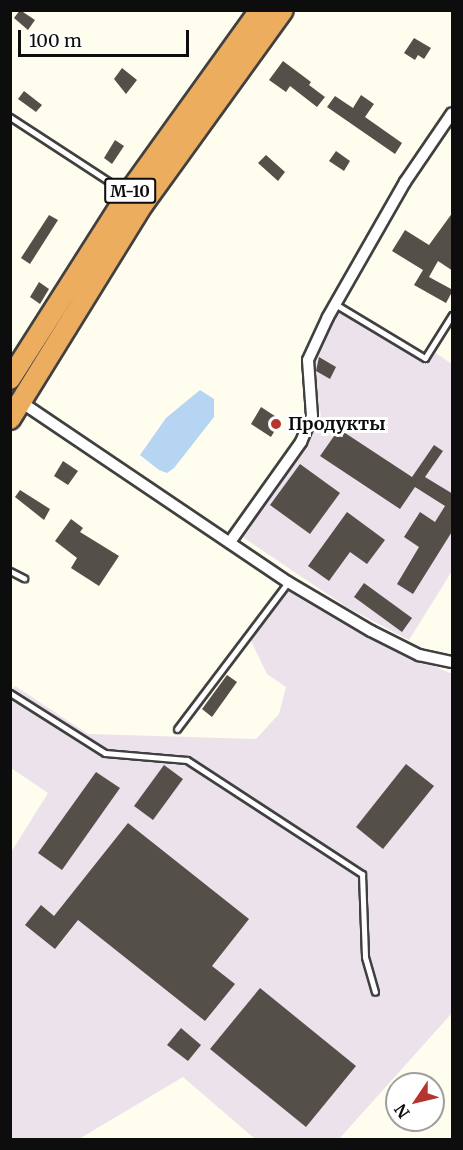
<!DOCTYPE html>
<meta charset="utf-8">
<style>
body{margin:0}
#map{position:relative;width:463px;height:1150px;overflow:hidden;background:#fefdee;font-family:Merriweather,serif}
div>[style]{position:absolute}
.industrial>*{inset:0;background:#ebe2eb}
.water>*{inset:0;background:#b5d5f3}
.building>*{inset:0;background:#554f4a}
.roads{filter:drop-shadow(2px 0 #404040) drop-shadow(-2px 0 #404040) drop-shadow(0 2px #404040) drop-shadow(0 -2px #404040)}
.lane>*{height:5px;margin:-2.5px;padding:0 2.5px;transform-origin:2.5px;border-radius:2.5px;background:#fff}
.street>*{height:10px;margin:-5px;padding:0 5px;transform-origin:5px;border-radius:5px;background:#fff}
.highway>*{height:20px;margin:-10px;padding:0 10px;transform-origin:10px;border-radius:10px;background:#ecad5e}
.dots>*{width:16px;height:16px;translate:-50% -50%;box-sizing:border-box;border:3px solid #fff;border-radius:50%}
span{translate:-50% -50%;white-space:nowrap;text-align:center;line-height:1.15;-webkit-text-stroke:6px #fff;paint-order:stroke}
.shield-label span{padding:2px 4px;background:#fff;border:2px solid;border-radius:4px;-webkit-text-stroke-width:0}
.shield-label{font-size:16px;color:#0d0d0d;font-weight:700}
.poi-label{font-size:18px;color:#0d0d0d;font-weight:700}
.left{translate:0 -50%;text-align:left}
.frame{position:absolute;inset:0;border:12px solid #0d0d0d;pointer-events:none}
.north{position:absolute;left:385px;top:1072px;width:60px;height:60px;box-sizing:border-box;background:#fff;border:2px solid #9e9e9e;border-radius:50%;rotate:235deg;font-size:16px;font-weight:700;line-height:24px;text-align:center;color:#0d0d0d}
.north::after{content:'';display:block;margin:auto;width:21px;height:27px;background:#b5342d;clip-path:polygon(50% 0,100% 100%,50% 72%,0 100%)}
.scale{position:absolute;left:18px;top:30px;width:171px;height:27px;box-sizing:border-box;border:3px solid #0d0d0d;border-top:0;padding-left:8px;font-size:18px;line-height:21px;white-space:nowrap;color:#0d0d0d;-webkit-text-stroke:4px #fff;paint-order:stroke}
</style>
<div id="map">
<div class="industrial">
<i style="clip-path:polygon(341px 309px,427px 362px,434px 352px,452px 364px,452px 571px,409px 640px,348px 608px,241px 536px,304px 449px,321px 415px,310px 371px,323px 337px)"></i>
<i style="clip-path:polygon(288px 589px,364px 635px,452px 674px,452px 1013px,339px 1139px,255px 1139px,183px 1077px,79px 1139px,11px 1139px,10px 854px,48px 793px,11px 768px,10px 693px,15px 686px,88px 734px,256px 739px,279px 714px,286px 687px,267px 674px,251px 641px)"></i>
</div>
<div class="water">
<i style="clip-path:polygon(200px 390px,214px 399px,214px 417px,174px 468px,167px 473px,159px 470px,140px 455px,166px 418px)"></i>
</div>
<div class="building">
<i style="clip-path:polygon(20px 10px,35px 20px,28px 30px,14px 18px)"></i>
<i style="clip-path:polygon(414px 38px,431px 48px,424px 59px,418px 55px,415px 60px,404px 53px)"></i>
<i style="clip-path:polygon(283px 61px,311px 82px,309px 85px,325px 97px,317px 107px,290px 86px,286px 92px,269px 80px)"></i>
<i style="clip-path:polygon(122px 68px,137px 80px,126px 94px,114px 79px)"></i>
<i style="clip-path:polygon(24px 91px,42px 105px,36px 112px,18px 99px)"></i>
<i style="clip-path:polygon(361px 95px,374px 104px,365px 117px,402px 143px,395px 154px,327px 107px,335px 96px,353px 108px)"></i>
<i style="clip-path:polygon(115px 140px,124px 146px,112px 164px,104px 158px)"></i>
<i style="clip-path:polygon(336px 151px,350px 161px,344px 171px,329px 161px)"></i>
<i style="clip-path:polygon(266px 155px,285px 172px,278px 181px,258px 163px)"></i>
<i style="clip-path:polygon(453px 212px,453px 271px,438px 261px,429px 277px,453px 290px,446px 303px,414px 285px,423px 270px,392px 251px,405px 230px,429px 245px)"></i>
<i style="clip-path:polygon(49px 215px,58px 220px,30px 264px,21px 258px)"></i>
<i style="clip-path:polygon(39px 282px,49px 289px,40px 304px,30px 297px)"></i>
<i style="clip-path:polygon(319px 357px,336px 367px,330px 379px,316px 371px)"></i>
<i style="clip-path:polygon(261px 407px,281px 420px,271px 437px,251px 424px)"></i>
<i style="clip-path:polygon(339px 429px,412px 477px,434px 445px,443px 451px,425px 477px,453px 494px,453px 530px,413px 594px,397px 584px,419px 547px,404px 537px,420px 512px,435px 522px,445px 506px,415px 487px,400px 509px,320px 456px)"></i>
<i style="clip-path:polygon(63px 461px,78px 471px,68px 485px,54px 476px)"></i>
<i style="clip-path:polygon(300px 464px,340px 493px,310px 534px,270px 505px)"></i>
<i style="clip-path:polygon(20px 490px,50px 509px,44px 520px,15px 497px)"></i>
<i style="clip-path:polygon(347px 512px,385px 540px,367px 564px,350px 552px,329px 581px,308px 566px)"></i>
<i style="clip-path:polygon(71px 519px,83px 528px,80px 532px,119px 556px,99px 586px,71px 568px,77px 558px,55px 541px)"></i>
<i style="clip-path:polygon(364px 583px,412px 618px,402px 632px,354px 597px)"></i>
<i style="clip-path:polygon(227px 675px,237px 682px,212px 717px,202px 709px)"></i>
<i style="clip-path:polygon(406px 764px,434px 786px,383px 849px,356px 827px)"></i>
<i style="clip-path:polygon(164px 765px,183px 779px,153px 820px,134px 806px)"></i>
<i style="clip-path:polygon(96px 772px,120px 788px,62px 870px,38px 853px)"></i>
<i style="clip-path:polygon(128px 823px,249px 919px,212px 966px,235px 984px,205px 1021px,78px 920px,55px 949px,25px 925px,41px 905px,54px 916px)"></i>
<i style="clip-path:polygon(260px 988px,356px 1066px,306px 1127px,210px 1049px)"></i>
<i style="clip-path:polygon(181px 1028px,201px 1045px,188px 1061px,167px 1045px)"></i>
</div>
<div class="roads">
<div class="lane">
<i style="left:10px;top:117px;width:137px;rotate:33.1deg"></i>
<i style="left:335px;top:304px;width:105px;rotate:31deg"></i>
<i style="left:425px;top:358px;width:51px;rotate:-57.9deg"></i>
<i style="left:10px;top:571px;width:16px;rotate:27deg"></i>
<i style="left:10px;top:693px;width:112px;rotate:32.3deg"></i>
<i style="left:105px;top:753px;width:82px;rotate:4.9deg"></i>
<i style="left:187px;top:760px;width:209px;rotate:33.1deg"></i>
<i style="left:362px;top:874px;width:83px;rotate:87.9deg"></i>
<i style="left:365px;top:957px;width:36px;rotate:74deg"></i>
<i style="left:177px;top:729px;width:184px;rotate:-52.9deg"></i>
</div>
<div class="street">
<i style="left:21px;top:402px;width:322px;rotate:34deg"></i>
<i style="left:288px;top:582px;width:96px;rotate:30.6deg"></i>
<i style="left:371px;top:631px;width:54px;rotate:26.6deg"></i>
<i style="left:419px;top:655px;width:34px;rotate:12deg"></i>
<i style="left:230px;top:542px;width:123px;rotate:-54.6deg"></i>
<i style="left:301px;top:442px;width:28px;rotate:-67deg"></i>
<i style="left:312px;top:416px;width:56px;rotate:-94.1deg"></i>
<i style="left:308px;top:360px;width:47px;rotate:-65.1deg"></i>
<i style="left:328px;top:317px;width:155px;rotate:-60.3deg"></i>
<i style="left:405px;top:182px;width:83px;rotate:-55.7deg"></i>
</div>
<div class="highway">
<i style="left:10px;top:379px;width:219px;rotate:-57.5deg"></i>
<i style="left:128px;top:194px;width:226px;rotate:-54.3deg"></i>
<i style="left:10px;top:419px;width:253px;rotate:-58.3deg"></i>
<i style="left:143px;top:204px;width:239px;rotate:-54.2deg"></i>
</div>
</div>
<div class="dots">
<i style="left:276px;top:424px;background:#b5342d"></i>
</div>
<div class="shield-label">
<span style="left:130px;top:191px">М-10</span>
</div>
<div class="poi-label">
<span class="left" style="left:288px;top:424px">Продукты</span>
</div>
<div class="frame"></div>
<div class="north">N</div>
<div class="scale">100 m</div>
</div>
